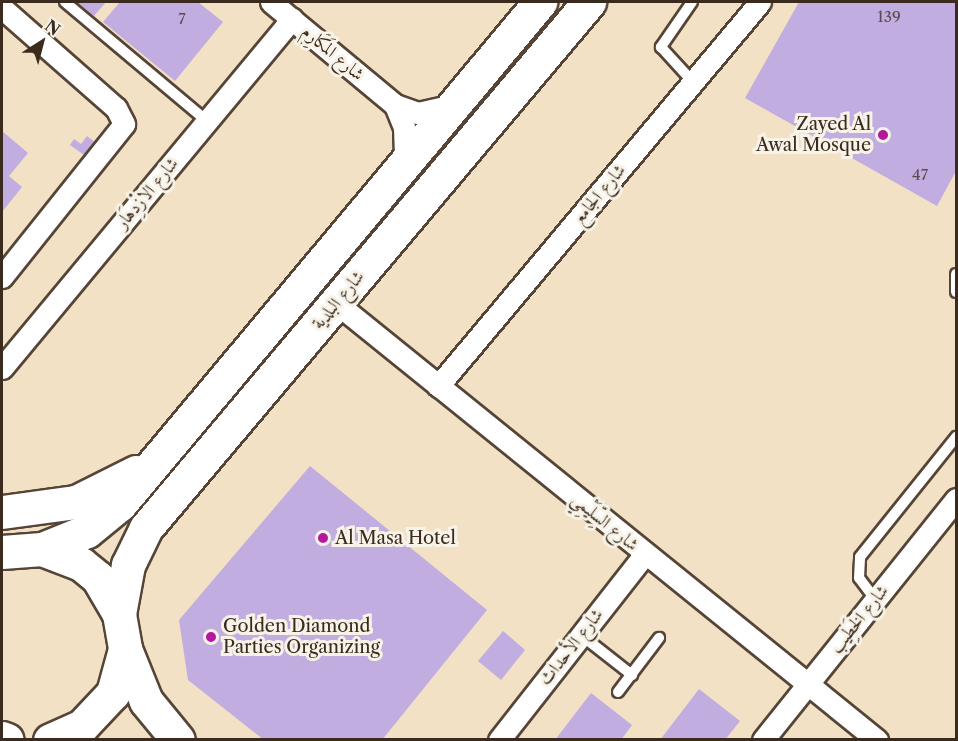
<!DOCTYPE html>
<meta charset="utf-8">
<style>
body{margin:0}
#map{position:relative;width:958px;height:741px;overflow:hidden;background:#f2e1c5;font-family:"Libre Caslon Text",Amiri,serif}
div>[style]{position:absolute}
.building>*{inset:0;background:#c1addf}
.roads{filter:drop-shadow(2px 0 #564537) drop-shadow(-2px 0 #564537) drop-shadow(0 2px #564537) drop-shadow(0 -2px #564537)}
.service>*{height:10px;margin:-5px;padding:0 5px;transform-origin:5px;border-radius:5px;background:#fff}
.minor>*{height:21px;margin:-10.5px;padding:0 10.5px;transform-origin:10.5px;border-radius:10.5px;background:#fff}
.primary>*{height:33px;margin:-16.5px;padding:0 16.5px;transform-origin:16.5px;border-radius:16.5px;background:#fff}
.dots>*{width:16px;height:16px;translate:-50% -50%;box-sizing:border-box;border:3px solid #f7f3e8;border-radius:50%}
span{translate:-50% -50%;white-space:nowrap;text-align:center;line-height:1.15;-webkit-text-stroke:6px #f7f3e8;paint-order:stroke}
.number-label{font-size:15px;color:#5c4b4e}
.number-label span{-webkit-text-stroke-width:0}
.street-label{font-size:18px;color:#3b2a1e}
.poi-label{font-size:18px;color:#3b2a1e}
.right{translate:-100% -50%;text-align:right}
.left{translate:0 -50%;text-align:left}
.frame{position:absolute;inset:0;border:3px solid #3b2a1e;pointer-events:none}
.north{position:absolute;left:12px;top:12px;width:60px;height:60px;-webkit-text-stroke:4px #f7f3e8;paint-order:stroke;rotate:36deg;font-size:16px;font-weight:700;line-height:24px;text-align:center;color:#3b2a1e}
.north::after{content:'';display:block;margin:auto;width:21px;height:27px;background:#3b2a1e;clip-path:polygon(50% 0,100% 100%,50% 72%,0 100%)}
</style>
<div id="map">
<div class="building">
<i style="clip-path:polygon(77px 2px,106px 2px,94px 16px)"></i>
<i style="clip-path:polygon(120px 2px,198px 2px,223px 22px,175px 81px,103px 22px)"></i>
<i style="clip-path:polygon(799px 2px,956px 2px,956px 171px,937px 206px,745px 98px)"></i>
<i style="clip-path:polygon(2px 131px,28px 153px,9px 176px,22px 187px,2px 212px)"></i>
<i style="clip-path:polygon(87px 136px,96px 143px,87px 157px,70px 145px,74px 139px,81px 144px)"></i>
<i style="clip-path:polygon(310px 466px,487px 610px,382px 740px,264px 740px,188px 680px,179px 620px)"></i>
<i style="clip-path:polygon(503px 631px,525px 650px,501px 680px,478px 661px)"></i>
<i style="clip-path:polygon(699px 689px,740px 721px,725px 740px,660px 740px)"></i>
<i style="clip-path:polygon(591px 693px,632px 725px,621px 740px,555px 740px)"></i>
</div>
<div class="roads">
<div class="service">
<i style="left:65px;top:2px;width:185px;rotate:40deg"></i>
<i style="left:692px;top:2px;width:55px;rotate:124.6deg"></i>
<i style="left:661px;top:47px;width:47px;rotate:47.6deg"></i>
<i style="left:956px;top:274px;width:18px;rotate:90deg"></i>
<i style="left:875px;top:599px;width:26px;rotate:-127deg"></i>
<i style="left:859px;top:578px;width:21px;rotate:-87deg"></i>
<i style="left:860px;top:557px;width:154px;rotate:-51.3deg"></i>
<i style="left:581px;top:635px;width:65px;rotate:38.1deg"></i>
<i style="left:618px;top:692px;width:68px;rotate:-52.8deg"></i>
</div>
<div class="minor">
<i style="left:271px;top:2px;width:161px;rotate:39.7deg"></i>
<i style="left:395px;top:105px;width:24px;rotate:19deg"></i>
<i style="left:418px;top:113px;width:35px;rotate:-13deg"></i>
<i style="left:2px;top:8px;width:152px;rotate:41.3deg"></i>
<i style="left:116px;top:108px;width:18px;rotate:63deg"></i>
<i style="left:124px;top:124px;width:196px;rotate:128.6deg"></i>
<i style="left:395px;top:105px;width:24px;rotate:68deg"></i>
<i style="left:404px;top:127px;width:36px;rotate:88deg"></i>
<i style="left:335px;top:302px;width:697px;rotate:38.94deg"></i>
<i style="left:2px;top:368px;width:454px;rotate:-50.3deg"></i>
<i style="left:438px;top:386px;width:501px;rotate:-50.02deg"></i>
<i style="left:499px;top:740px;width:236px;rotate:-51.9deg"></i>
<i style="left:763px;top:740px;width:309px;rotate:-51.3deg"></i>
</div>
<div class="primary">
<i style="left:2px;top:512px;width:75px;rotate:-7.7deg"></i>
<i style="left:76px;top:502px;width:67px;rotate:-26.6deg"></i>
<i style="left:42px;top:549px;width:48px;rotate:-21.8deg"></i>
<i style="left:87px;top:531px;width:43px;rotate:-39.3deg"></i>
<i style="left:120px;top:504px;width:655px;rotate:-50.08deg"></i>
<i style="left:2px;top:552px;width:40px;rotate:-4.3deg"></i>
<i style="left:42px;top:549px;width:42px;rotate:21deg"></i>
<i style="left:81px;top:564px;width:22px;rotate:39deg"></i>
<i style="left:98px;top:578px;width:42px;rotate:59.7deg"></i>
<i style="left:119px;top:614px;width:36px;rotate:80deg"></i>
<i style="left:125px;top:649px;width:46px;rotate:105.3deg"></i>
<i style="left:113px;top:693px;width:45px;rotate:133.2deg"></i>
<i style="left:82px;top:726px;width:35px;rotate:156deg"></i>
<i style="left:119px;top:614px;width:50px;rotate:-79.6deg"></i>
<i style="left:128px;top:565px;width:41px;rotate:-64.1deg"></i>
<i style="left:146px;top:528px;width:688px;rotate:-49.9deg"></i>
<i style="left:125px;top:649px;width:56px;rotate:68deg"></i>
<i style="left:146px;top:701px;width:50px;rotate:50.6deg"></i>
<i style="left:2px;top:738px;width:5px;rotate:22deg"></i>
</div>
</div>
<div class="dots">
<i style="left:883px;top:135px;background:#b5179e"></i>
<i style="left:323px;top:538px;background:#b5179e"></i>
<i style="left:211px;top:637px;background:#b5179e"></i>
</div>
<div class="number-label">
<span style="left:889px;top:17px">139</span>
<span style="left:182px;top:19px">7</span>
<span style="left:920px;top:175px">47</span>
</div>
<div class="street-label">
<span style="left:333px;top:53px;rotate:40deg">شارع المَكَارِم</span>
<span style="left:147px;top:193px;rotate:-50deg">شارع الازْدِهَار</span>
<span style="left:599px;top:194px;rotate:-50deg">شارع الجامع</span>
<span style="left:338px;top:300px;rotate:-50deg">شارع البلدية</span>
<span style="left:605px;top:522px;rotate:39deg">شارع السِّلَيْمِي</span>
<span style="left:859px;top:619px;rotate:-51deg">شارع الخَطِيب</span>
<span style="left:571px;top:647px;rotate:-52deg">شارع الأحداث</span>
</div>
<div class="poi-label">
<span class="right" style="left:871px;top:135px">Zayed Al<br>Awal Mosque</span>
<span class="left" style="left:335px;top:538px">Al Masa Hotel</span>
<span class="left" style="left:223px;top:637px">Golden Diamond<br>Parties Organizing</span>
</div>
<div class="frame"></div>
<div class="north">N</div>
</div>
